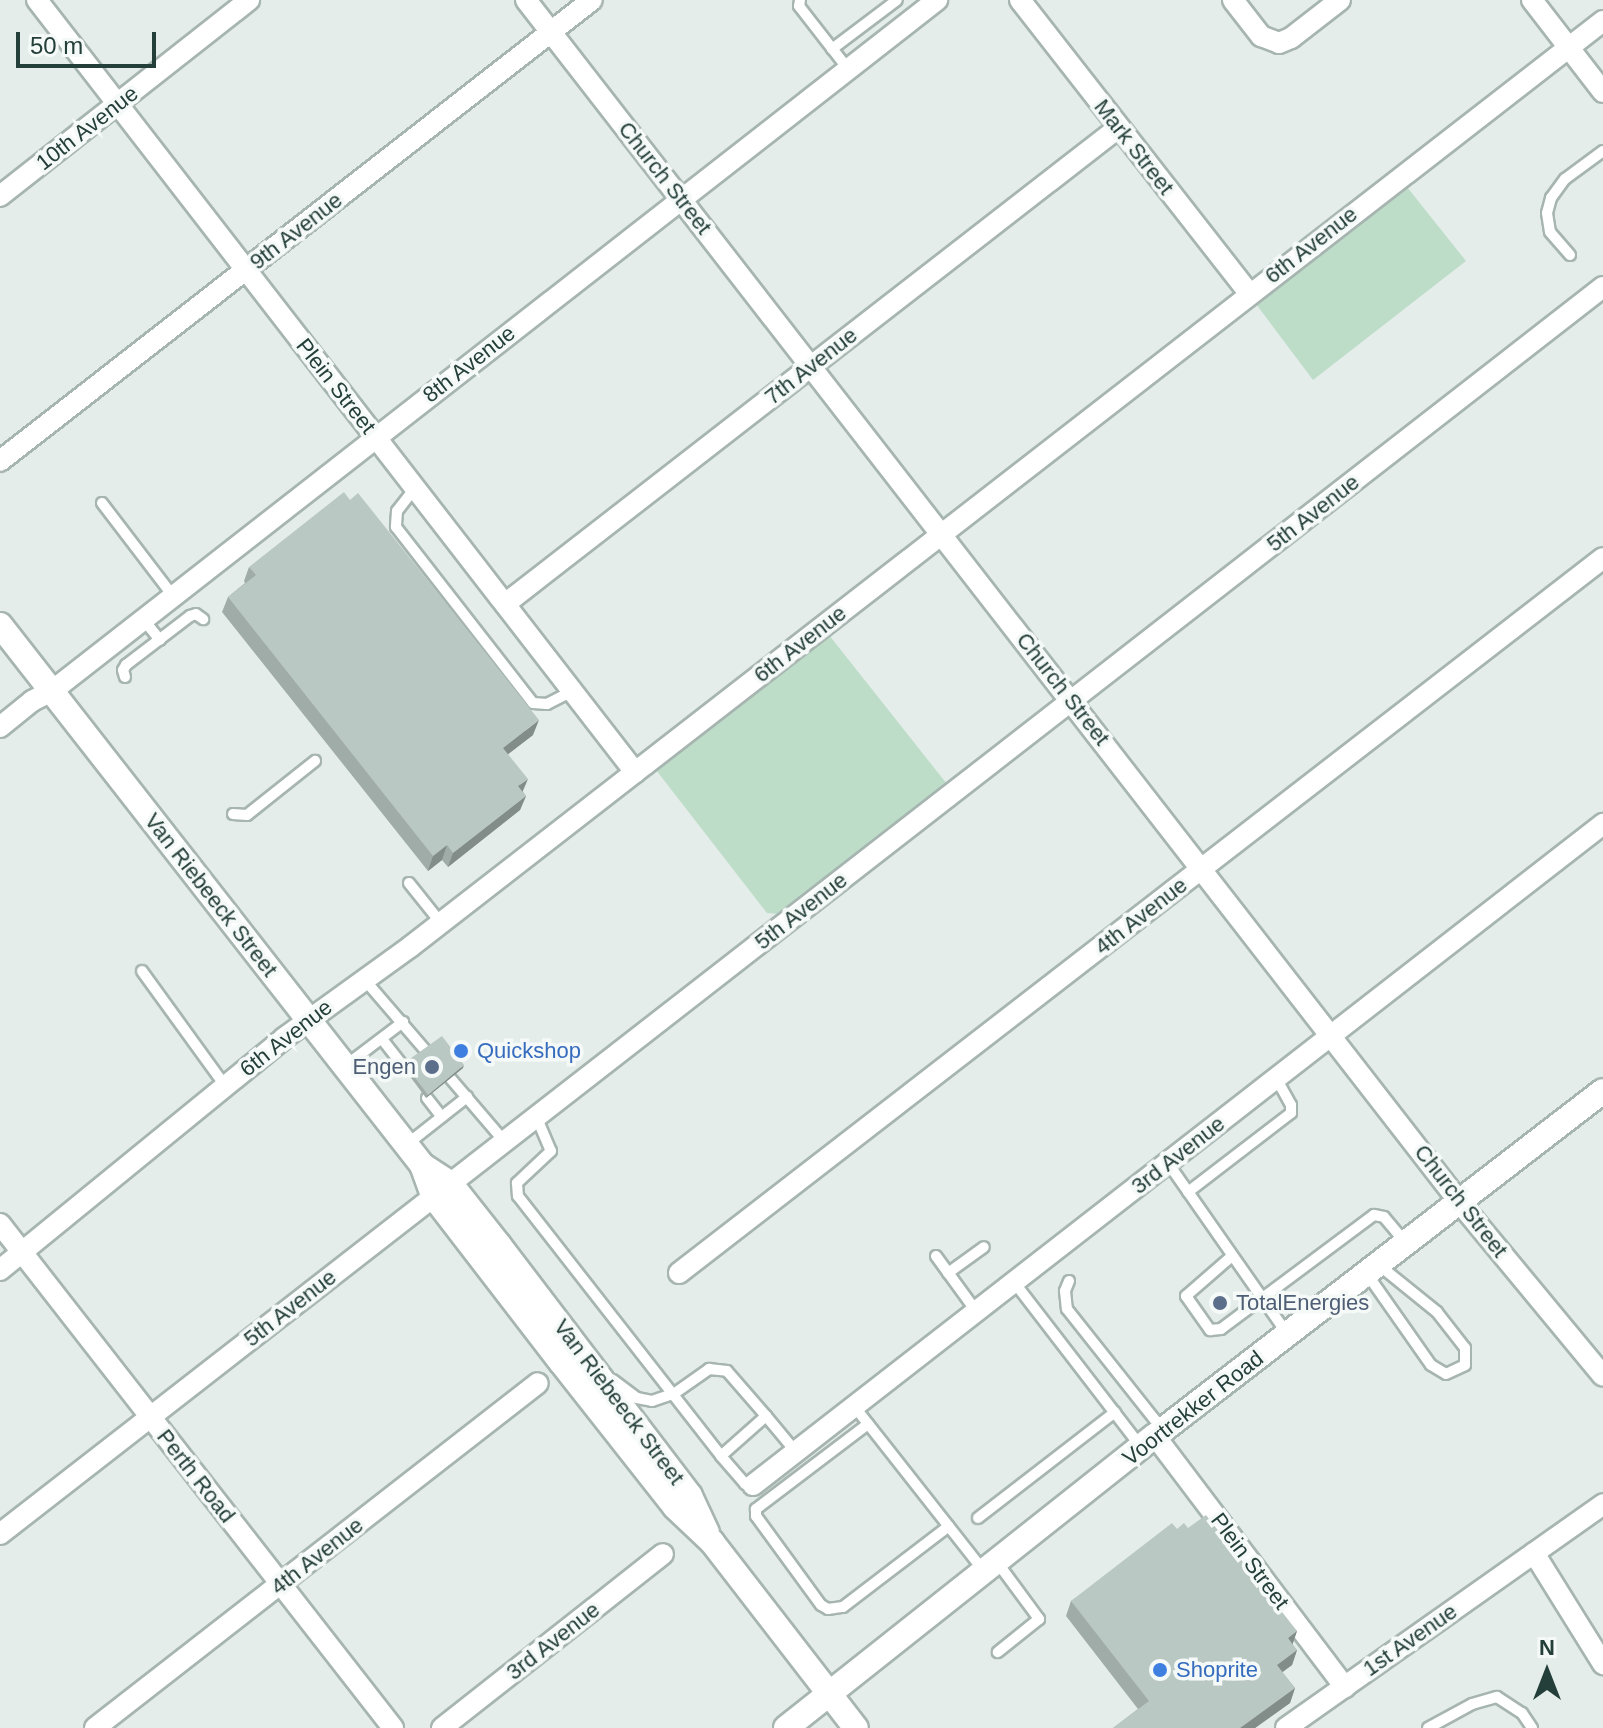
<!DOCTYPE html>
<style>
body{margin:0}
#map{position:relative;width:1603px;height:1728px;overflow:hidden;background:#e4edea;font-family:Helvetica,sans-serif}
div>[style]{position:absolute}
.green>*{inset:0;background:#beddc9}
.roads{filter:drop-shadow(2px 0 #a7b5b1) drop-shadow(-2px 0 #a7b5b1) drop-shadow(0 2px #a7b5b1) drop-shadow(0 -2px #a7b5b1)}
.service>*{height:10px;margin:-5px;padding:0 5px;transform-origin:5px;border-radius:5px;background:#fff}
.minor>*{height:20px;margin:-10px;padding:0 10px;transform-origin:10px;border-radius:10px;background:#fff}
.secondary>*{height:24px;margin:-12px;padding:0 12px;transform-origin:12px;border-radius:12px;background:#fff}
.wall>*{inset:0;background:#a0aca8}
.shaded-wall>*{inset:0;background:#828c88}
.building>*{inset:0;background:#bac8c3}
.dots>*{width:22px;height:22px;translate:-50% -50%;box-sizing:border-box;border:4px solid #f5faf8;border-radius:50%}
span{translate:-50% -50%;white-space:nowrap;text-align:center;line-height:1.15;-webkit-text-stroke:7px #f5faf8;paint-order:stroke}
.street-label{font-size:22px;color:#243e39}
.shop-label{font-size:22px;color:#366cbe}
.left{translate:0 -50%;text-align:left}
.service-label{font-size:22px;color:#4e5e75}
.right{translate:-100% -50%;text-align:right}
.north{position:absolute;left:1507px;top:1632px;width:80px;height:80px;-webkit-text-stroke:6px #f5faf8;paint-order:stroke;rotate:0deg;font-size:22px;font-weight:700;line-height:32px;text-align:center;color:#243e39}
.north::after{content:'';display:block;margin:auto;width:28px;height:36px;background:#243e39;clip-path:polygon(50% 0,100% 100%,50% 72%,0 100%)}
.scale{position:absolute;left:16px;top:32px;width:140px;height:36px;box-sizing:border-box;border:4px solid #243e39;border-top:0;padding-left:10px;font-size:24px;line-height:28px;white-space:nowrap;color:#243e39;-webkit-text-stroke:6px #f5faf8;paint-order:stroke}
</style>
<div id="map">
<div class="green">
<i style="clip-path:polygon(1407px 187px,1466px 261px,1313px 380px,1256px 304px)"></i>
<i style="clip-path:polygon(829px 635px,947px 784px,779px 914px,767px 913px,656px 770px)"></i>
</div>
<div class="roads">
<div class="service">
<i style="left:800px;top:0;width:6px;rotate:99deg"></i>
<i style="left:799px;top:6px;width:80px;rotate:52.1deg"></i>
<i style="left:832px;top:49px;width:81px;rotate:-37deg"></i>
<i style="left:1570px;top:255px;width:30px;rotate:-131deg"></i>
<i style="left:1550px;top:232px;width:19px;rotate:-99deg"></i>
<i style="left:1547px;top:213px;width:16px;rotate:-75deg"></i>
<i style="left:1551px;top:198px;width:24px;rotate:-54deg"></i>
<i style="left:1565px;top:179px;width:47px;rotate:-36.4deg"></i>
<i style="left:415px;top:488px;width:29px;rotate:128deg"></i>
<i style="left:397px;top:511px;width:16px;rotate:94deg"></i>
<i style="left:396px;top:527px;width:223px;rotate:52.1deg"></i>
<i style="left:533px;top:703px;width:14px;rotate:4deg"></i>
<i style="left:547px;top:704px;width:28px;rotate:-27deg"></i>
<i style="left:102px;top:503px;width:117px;rotate:52.6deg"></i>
<i style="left:143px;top:619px;width:27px;rotate:51deg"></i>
<i style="left:125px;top:677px;width:7px;rotate:-106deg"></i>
<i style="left:123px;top:670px;width:6px;rotate:-59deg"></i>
<i style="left:126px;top:665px;width:81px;rotate:-37.4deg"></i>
<i style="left:190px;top:616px;width:6px;rotate:-18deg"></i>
<i style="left:196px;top:614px;width:9px;rotate:36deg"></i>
<i style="left:233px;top:814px;width:14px;rotate:4deg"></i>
<i style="left:247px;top:815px;width:87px;rotate:-38.5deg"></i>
<i style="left:409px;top:883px;width:51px;rotate:51.3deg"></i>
<i style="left:142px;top:971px;width:143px;rotate:54.1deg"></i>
<i style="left:364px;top:979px;width:94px;rotate:49.3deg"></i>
<i style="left:382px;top:1039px;width:34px;rotate:52deg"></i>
<i style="left:345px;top:1066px;width:73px;rotate:-37.2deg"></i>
<i style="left:451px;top:1079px;width:82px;rotate:49.5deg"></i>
<i style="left:427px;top:1098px;width:24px;rotate:52deg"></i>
<i style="left:536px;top:1116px;width:38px;rotate:67deg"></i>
<i style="left:551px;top:1151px;width:47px;rotate:136.7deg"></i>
<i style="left:517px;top:1183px;width:13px;rotate:86deg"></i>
<i style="left:518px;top:1196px;width:330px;rotate:52deg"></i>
<i style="left:721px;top:1456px;width:37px;rotate:49deg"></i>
<i style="left:745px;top:1484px;width:8px;rotate:7deg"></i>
<i style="left:406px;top:1145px;width:78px;rotate:-38.2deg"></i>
<i style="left:1168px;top:1163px;width:210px;rotate:55.1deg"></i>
<i style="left:1188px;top:1192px;width:130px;rotate:-37.5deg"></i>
<i style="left:1291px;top:1113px;width:8px;rotate:-90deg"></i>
<i style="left:1291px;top:1105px;width:31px;rotate:-119deg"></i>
<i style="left:936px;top:1256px;width:68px;rotate:54deg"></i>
<i style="left:1232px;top:1256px;width:61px;rotate:139deg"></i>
<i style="left:1186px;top:1296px;width:42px;rotate:54.8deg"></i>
<i style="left:1210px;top:1330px;width:11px;rotate:-5deg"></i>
<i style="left:1221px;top:1329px;width:191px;rotate:-36.7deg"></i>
<i style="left:1374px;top:1215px;width:10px;rotate:11deg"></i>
<i style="left:1384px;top:1217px;width:33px;rotate:50deg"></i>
<i style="left:948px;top:1273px;width:44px;rotate:-35.8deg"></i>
<i style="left:1367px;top:1274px;width:111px;rotate:54.9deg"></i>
<i style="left:1431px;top:1365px;width:17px;rotate:31deg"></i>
<i style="left:1446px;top:1374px;width:21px;rotate:-25deg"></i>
<i style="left:1465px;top:1365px;width:17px;rotate:-90deg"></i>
<i style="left:1465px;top:1348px;width:46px;rotate:-127.9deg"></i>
<i style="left:1437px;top:1312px;width:75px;rotate:-141deg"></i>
<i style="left:1069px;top:1281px;width:11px;rotate:112deg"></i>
<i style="left:1065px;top:1291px;width:18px;rotate:84deg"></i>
<i style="left:1067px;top:1309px;width:153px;rotate:51.6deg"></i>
<i style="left:1014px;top:1282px;width:210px;rotate:52.4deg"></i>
<i style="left:613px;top:1380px;width:30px;rotate:37deg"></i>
<i style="left:637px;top:1398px;width:15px;rotate:11deg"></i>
<i style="left:652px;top:1401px;width:24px;rotate:-19deg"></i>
<i style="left:675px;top:1393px;width:42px;rotate:-35.2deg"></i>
<i style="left:709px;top:1369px;width:18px;rotate:6deg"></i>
<i style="left:727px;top:1371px;width:60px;rotate:49.1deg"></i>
<i style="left:766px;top:1416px;width:60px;rotate:138.4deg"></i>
<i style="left:854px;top:1406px;width:210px;rotate:51.8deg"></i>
<i style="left:766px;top:1416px;width:47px;rotate:50.2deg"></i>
<i style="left:868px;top:1424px;width:141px;rotate:142.8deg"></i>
<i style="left:756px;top:1509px;width:7px;rotate:90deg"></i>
<i style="left:756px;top:1516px;width:110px;rotate:53.9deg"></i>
<i style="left:821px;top:1605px;width:8px;rotate:30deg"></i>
<i style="left:828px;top:1609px;width:15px;rotate:-8deg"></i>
<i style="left:843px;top:1607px;width:133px;rotate:-37.4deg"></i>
<i style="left:978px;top:1518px;width:173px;rotate:-37.7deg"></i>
<i style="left:997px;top:1562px;width:71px;rotate:53.6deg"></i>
<i style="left:1039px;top:1619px;width:53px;rotate:141.2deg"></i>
<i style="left:1428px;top:1728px;width:50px;rotate:-28.6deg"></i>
<i style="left:1472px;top:1704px;width:26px;rotate:-16deg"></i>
<i style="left:1497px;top:1697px;width:30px;rotate:33deg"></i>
<i style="left:1522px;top:1713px;width:18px;rotate:56deg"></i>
</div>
<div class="minor">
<i style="left:37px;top:0;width:977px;rotate:52.24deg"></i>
<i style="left:526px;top:0;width:1523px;rotate:52.17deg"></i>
<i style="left:1460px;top:1203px;width:224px;rotate:50.4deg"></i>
<i style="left:1020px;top:0;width:372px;rotate:52deg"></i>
<i style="left:1233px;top:0;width:46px;rotate:52.1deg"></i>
<i style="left:1261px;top:36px;width:19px;rotate:21deg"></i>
<i style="left:1279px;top:43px;width:13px;rotate:-23deg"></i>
<i style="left:1291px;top:38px;width:62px;rotate:-37.8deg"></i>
<i style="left:1532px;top:0;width:116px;rotate:52.3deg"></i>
<i style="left:0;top:196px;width:317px;rotate:-38.2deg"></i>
<i style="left:0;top:461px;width:750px;rotate:-37.91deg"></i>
<i style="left:505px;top:604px;width:776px;rotate:-37.83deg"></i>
<i style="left:0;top:727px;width:41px;rotate:-39.1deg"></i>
<i style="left:32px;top:701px;width:22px;rotate:-27deg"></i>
<i style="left:52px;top:691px;width:1123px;rotate:-37.98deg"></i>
<i style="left:0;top:1224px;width:639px;rotate:52.05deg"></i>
<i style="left:0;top:1270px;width:367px;rotate:-39.2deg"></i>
<i style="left:284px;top:1038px;width:155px;rotate:-35.8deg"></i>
<i style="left:410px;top:947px;width:1510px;rotate:-37.82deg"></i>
<i style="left:679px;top:1273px;width:1168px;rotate:-37.73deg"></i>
<i style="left:1155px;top:1436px;width:315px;rotate:52.9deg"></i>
<i style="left:753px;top:1485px;width:1077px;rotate:-37.87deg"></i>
<i style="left:0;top:1534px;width:2031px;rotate:-37.88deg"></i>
<i style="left:1534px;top:1553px;width:131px;rotate:58.1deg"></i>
<i style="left:95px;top:1728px;width:561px;rotate:-37.91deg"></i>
<i style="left:442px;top:1728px;width:281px;rotate:-38.2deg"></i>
<i style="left:1286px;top:1728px;width:388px;rotate:-35.2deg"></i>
</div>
<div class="secondary">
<i style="left:0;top:625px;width:685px;rotate:51.99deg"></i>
<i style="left:422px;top:1165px;width:33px;rotate:70deg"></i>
<i style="left:433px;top:1196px;width:210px;rotate:52.4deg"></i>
<i style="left:561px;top:1362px;width:184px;rotate:51.8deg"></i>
<i style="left:675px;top:1507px;width:51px;rotate:43.4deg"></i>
<i style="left:712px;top:1542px;width:235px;rotate:52.3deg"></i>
<i style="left:422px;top:1165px;width:33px;rotate:33deg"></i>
<i style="left:450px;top:1183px;width:79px;rotate:51.7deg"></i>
<i style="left:499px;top:1245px;width:315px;rotate:52.7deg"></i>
<i style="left:690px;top:1496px;width:40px;rotate:65deg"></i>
<i style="left:786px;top:1728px;width:471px;rotate:-38.4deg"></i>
<i style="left:1155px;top:1436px;width:565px;rotate:-37.6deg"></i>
</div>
</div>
<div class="wall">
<i style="clip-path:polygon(249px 567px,533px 735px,508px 754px,523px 792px,526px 796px,520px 810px,448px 867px,442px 860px,428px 871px,222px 612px,228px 597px,245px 583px,244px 581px)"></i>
<i style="clip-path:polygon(404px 1063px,463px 1068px,426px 1098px,403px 1067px)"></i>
<i style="clip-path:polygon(1188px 1528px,1297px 1631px,1292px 1644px,1297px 1650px,1292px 1665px,1282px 1672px,1295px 1688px,1290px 1703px,1255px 1728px,1113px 1728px,1138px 1709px,1066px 1616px,1071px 1601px,1177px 1529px)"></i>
</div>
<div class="shaded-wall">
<i style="clip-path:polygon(539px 720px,533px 735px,498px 762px,503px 748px)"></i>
<i style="clip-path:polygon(528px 779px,522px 793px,518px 786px)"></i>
<i style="clip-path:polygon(526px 796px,520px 810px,448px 867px,453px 853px)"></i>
<i style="clip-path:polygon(447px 845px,442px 860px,428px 871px,433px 856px)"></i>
<i style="clip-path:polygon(464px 1065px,463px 1068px,426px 1098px,428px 1095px)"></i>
<i style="clip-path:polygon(1297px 1631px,1292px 1646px,1288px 1638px)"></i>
<i style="clip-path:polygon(1297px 1650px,1292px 1665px,1272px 1680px,1277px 1665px)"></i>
<i style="clip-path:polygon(1295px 1688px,1290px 1703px,1255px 1728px,1240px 1728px)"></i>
</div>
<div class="building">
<i style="clip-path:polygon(344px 492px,350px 500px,358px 493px,539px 720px,503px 748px,528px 779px,518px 786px,526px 796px,453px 853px,447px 845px,433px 856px,228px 597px,256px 575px,249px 567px)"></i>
<i style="clip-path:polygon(442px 1036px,464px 1065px,428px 1095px,404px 1063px)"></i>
<i style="clip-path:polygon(1206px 1515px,1297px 1631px,1288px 1638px,1297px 1650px,1277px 1665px,1295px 1688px,1240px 1728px,1113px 1728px,1149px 1701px,1071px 1601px,1172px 1523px,1177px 1529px,1184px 1523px,1188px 1528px)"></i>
</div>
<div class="dots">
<i style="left:461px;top:1051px;background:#3f7fe0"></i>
<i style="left:432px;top:1067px;background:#5c6f8a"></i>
<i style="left:1220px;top:1303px;background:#5c6f8a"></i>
<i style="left:1160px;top:1670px;background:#3f7fe0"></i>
</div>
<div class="street-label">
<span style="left:87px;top:128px;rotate:-38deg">10th Avenue</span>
<span style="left:1134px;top:147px;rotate:52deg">Mark Street</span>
<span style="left:665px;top:178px;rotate:52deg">Church Street</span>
<span style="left:296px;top:231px;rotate:-38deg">9th Avenue</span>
<span style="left:1311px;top:245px;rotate:-38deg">6th Avenue</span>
<span style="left:469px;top:364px;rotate:-38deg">8th Avenue</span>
<span style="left:811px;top:366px;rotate:-38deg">7th Avenue</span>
<span style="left:336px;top:386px;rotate:52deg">Plein Street</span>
<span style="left:1313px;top:513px;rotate:-38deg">5th Avenue</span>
<span style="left:800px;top:644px;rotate:-38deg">6th Avenue</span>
<span style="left:1063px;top:689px;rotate:52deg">Church Street</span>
<span style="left:211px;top:895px;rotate:52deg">Van Riebeeck Street</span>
<span style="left:801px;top:911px;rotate:-38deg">5th Avenue</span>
<span style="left:1141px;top:916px;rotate:-38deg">4th Avenue</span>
<span style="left:286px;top:1038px;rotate:-38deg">6th Avenue</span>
<span style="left:1178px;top:1155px;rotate:-38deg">3rd Avenue</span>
<span style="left:1461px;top:1201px;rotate:52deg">Church Street</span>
<span style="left:290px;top:1308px;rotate:-38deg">5th Avenue</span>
<span style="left:619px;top:1402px;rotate:53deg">Van Riebeeck Street</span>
<span style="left:1193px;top:1408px;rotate:-38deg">Voortrekker Road</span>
<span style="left:196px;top:1476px;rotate:52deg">Perth Road</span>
<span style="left:317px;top:1556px;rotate:-38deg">4th Avenue</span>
<span style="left:1250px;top:1561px;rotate:53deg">Plein Street</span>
<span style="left:1410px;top:1640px;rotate:-35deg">1st Avenue</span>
<span style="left:553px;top:1641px;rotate:-38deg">3rd Avenue</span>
</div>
<div class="shop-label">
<span class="left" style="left:477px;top:1051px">Quickshop</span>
<span class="left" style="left:1176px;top:1670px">Shoprite</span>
</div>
<div class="service-label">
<span class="right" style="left:416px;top:1067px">Engen</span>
<span class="left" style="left:1236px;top:1303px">TotalEnergies</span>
</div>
<div class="north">N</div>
<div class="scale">50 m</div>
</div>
